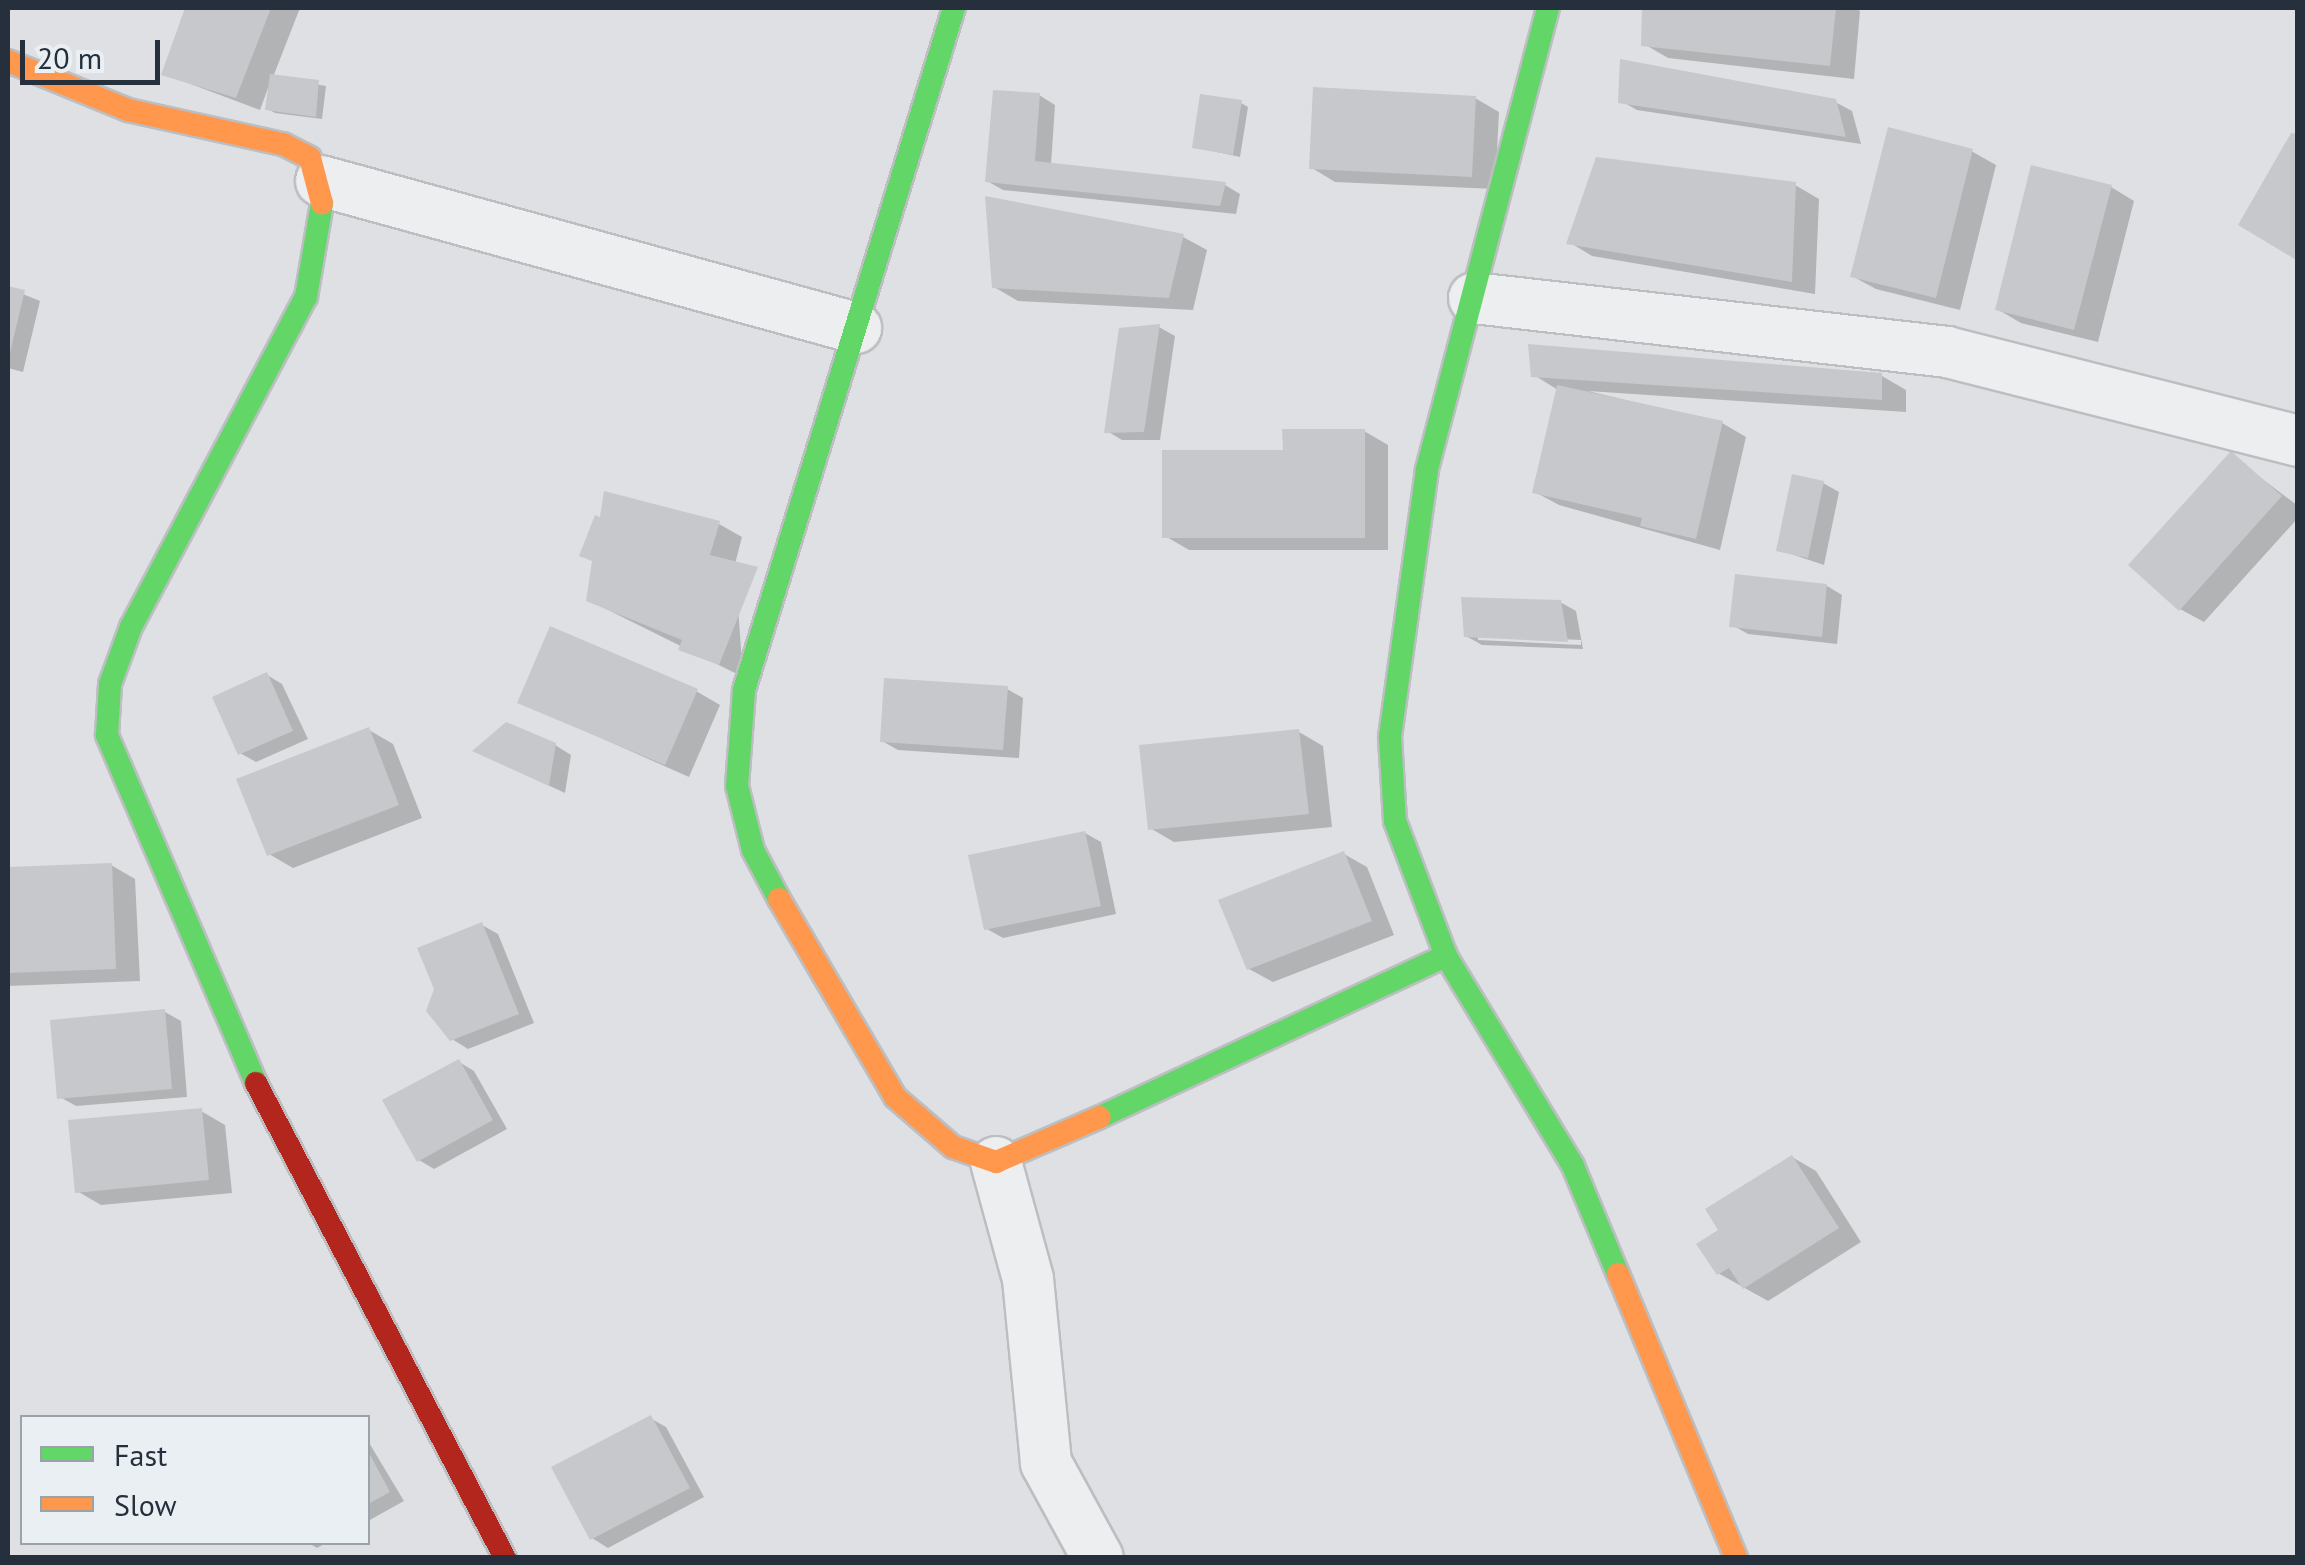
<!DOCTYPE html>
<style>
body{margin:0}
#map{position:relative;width:2305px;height:1565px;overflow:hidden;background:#dee0e3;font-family:"PT Sans",sans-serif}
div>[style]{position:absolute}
.shadow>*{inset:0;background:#0003}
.building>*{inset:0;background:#c6c8cb}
.roads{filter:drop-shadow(2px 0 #bcbec1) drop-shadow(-2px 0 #bcbec1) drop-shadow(0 2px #bcbec1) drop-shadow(0 -2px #bcbec1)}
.street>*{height:50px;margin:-25px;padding:0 25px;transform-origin:25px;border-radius:25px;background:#edeef0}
.fast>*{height:22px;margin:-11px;padding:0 11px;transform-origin:11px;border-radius:11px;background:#63d668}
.slow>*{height:22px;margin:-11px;padding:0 11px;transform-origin:11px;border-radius:11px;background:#ff974d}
.jam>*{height:22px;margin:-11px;padding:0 11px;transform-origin:11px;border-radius:11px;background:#b3261e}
span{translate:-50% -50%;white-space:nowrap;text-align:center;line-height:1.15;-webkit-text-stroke:8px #eaeff4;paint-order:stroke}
.frame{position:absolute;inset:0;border:10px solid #25303c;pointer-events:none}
.legend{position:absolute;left:20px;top:1415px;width:350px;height:130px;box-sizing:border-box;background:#eaeff4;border:2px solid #9ba3aa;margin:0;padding:12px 18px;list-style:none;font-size:30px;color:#25303c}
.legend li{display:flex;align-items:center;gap:20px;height:50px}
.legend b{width:50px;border:2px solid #9ba3aa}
.scale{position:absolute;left:20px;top:40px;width:140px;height:45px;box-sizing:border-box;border:5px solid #25303c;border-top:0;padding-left:12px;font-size:30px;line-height:35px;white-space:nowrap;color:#25303c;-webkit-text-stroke:8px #eaeff4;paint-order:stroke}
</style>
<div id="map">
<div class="shadow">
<i style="clip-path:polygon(188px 8px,300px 8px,273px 77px,326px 86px,322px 119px,275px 113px,268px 109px,268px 88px,260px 110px,164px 74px)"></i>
<i style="clip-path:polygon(1645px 8px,1854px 8px,1860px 11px,1854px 79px,1668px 58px,1644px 44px)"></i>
<i style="clip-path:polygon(1039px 95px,1055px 105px,1051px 165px,1225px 185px,1240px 194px,1236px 214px,1003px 190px,987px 181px)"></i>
<i style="clip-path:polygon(1475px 98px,1499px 112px,1495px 189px,1335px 182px,1312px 168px)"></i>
<i style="clip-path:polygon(1621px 101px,1835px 102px,1852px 111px,1861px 144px,1637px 110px)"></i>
<i style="clip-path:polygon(1241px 103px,1248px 107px,1240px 157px,1194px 147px)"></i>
<i style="clip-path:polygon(1890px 130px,1973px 152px,1996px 165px,1960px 310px,1876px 289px,1852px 276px)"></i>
<i style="clip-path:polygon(1795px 185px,1819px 199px,1815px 294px,1592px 256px,1569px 242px)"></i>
<i style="clip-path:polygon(2111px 187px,2134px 201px,2098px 342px,2021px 323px,1997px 309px)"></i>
<i style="clip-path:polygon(1183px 237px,1207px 250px,1193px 310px,1018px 301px,994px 287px)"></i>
<i style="clip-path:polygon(8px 288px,40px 301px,23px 372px,8px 368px)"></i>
<i style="clip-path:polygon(1159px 327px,1175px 336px,1160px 440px,1122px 440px,1107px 431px)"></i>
<i style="clip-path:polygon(1534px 375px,1882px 376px,1906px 390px,1906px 412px,1588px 391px,1722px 423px,1746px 437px,1720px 550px,1559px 505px,1535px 492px,1558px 390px)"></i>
<i style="clip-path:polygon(1364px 431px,1388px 445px,1388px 550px,1189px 550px,1165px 536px,1285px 453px)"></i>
<i style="clip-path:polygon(2231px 455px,2298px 506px,2298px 518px,2204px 622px,2180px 609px)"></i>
<i style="clip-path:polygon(1823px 483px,1839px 492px,1824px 565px,1779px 550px)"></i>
<i style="clip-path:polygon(719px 524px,742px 537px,735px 564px,743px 677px,588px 600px)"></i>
<i style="clip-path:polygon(1827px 586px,1842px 595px,1837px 644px,1748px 634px,1732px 625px)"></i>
<i style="clip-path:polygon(evenodd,1560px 602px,1576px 611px,1583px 649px,1482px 645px,1466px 636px,1560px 602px,1478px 635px,1581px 640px,1581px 645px,1478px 640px,1478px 635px)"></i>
<i style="clip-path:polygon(267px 675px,282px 684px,308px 739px,256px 762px,240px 753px)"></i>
<i style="clip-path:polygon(1007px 689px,1023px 698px,1019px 758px,898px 750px,882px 741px)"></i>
<i style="clip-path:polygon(696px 691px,720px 705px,689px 777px,520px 702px)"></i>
<i style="clip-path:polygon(369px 730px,393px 744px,422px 818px,293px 868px,269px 854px)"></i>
<i style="clip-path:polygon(1299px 732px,1323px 746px,1332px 827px,1174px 842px,1150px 828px)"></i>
<i style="clip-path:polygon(555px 745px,571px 755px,565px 793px,491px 759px)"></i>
<i style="clip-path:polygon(1085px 833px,1101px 842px,1116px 914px,1003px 938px,987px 929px)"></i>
<i style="clip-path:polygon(1344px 854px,1367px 867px,1394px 935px,1273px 982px,1249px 969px)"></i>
<i style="clip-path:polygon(111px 865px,135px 879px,140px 981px,8px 986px,8px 869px)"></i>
<i style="clip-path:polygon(482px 925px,498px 934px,534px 1023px,468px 1049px,452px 1039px)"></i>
<i style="clip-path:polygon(165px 1012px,181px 1021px,187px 1097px,76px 1106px,60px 1097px)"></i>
<i style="clip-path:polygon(459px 1062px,474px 1071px,507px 1129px,434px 1169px,419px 1160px)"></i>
<i style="clip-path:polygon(201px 1111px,225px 1125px,232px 1193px,101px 1205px,77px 1191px)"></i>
<i style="clip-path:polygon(1792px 1157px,1816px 1171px,1861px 1242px,1768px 1301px,1718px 1273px,1721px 1230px)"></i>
<i style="clip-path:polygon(650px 1418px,666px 1427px,704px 1497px,608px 1548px,592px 1538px)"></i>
<i style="clip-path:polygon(368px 1441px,404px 1501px,368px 1521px)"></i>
<i style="clip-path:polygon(307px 1542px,328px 1542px,317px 1548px)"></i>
</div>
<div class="building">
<i style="clip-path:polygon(185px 8px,271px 8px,236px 98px,161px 75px)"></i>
<i style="clip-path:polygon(1642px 8px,1836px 8px,1830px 66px,1641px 46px)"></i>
<i style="clip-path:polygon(1620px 59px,1836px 99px,1846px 137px,1618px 103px)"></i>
<i style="clip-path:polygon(270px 74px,319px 80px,316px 117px,265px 110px)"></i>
<i style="clip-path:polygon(1313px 87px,1476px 96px,1472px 177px,1309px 169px)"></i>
<i style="clip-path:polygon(993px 90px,1040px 93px,1035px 161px,1226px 182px,1220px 206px,985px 182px)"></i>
<i style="clip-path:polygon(1200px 94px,1242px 100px,1233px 155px,1192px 148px)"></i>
<i style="clip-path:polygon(1888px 127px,1973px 149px,1936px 298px,1850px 277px)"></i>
<i style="clip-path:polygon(2291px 133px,2298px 134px,2298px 261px,2238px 225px)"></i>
<i style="clip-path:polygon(1596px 157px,1796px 182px,1792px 282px,1566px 244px)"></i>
<i style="clip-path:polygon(2031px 165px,2112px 185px,2074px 330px,1995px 310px)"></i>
<i style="clip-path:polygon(985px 196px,1184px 234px,1169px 298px,992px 288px)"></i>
<i style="clip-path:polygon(8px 286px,25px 290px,9px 357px,8px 357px)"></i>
<i style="clip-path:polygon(1160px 324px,1144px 432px,1104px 433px,1119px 328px)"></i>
<i style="clip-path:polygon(1528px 344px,1882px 373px,1882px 400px,1531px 377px)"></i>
<i style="clip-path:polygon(1557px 385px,1723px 421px,1696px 539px,1640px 526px,1642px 518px,1532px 493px)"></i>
<i style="clip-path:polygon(1282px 429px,1365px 429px,1365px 538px,1162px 538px,1162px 450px,1283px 450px)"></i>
<i style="clip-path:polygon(2231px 451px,2282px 496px,2179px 611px,2128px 565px)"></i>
<i style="clip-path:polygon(1792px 474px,1824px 481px,1808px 558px,1776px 551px)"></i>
<i style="clip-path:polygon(604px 491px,720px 521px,710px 555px,758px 567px,719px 665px,678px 650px,682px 640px,586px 601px,592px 561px,579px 556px,595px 515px,600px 517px)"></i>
<i style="clip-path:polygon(1735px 574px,1827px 584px,1822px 637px,1729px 627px)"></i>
<i style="clip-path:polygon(1461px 597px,1561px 600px,1568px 642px,1464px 637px)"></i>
<i style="clip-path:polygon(550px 626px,698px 689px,665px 765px,517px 703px)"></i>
<i style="clip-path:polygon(267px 672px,293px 731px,238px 755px,212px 697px)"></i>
<i style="clip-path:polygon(884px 678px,1008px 686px,1003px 750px,880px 742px)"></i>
<i style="clip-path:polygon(506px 722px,556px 743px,549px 786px,472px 751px)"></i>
<i style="clip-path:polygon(369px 727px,399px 805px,267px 856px,236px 779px)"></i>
<i style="clip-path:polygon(1299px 729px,1309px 814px,1148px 830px,1139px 745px)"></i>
<i style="clip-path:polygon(1085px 831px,1101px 906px,984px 930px,968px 855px)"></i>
<i style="clip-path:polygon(1344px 851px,1372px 921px,1247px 970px,1218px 900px)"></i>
<i style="clip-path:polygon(112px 863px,116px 969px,8px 973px,8px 867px)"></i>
<i style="clip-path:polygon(482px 922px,519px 1014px,450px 1041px,426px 1011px,434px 989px,417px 948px)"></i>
<i style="clip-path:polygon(165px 1009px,172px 1089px,57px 1099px,50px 1020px)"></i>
<i style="clip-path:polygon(459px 1059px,493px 1120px,417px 1162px,382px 1100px)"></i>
<i style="clip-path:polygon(202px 1108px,209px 1180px,75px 1193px,68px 1120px)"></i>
<i style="clip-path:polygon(1792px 1155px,1839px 1228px,1743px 1289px,1729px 1268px,1717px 1275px,1696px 1244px,1718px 1230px,1705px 1209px)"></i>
<i style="clip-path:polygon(651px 1415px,690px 1488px,590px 1540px,551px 1467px)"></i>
<i style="clip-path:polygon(368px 1451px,390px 1492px,368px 1504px)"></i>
</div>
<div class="roads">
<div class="street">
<i style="left:321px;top:181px;width:555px;rotate:15.36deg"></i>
<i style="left:1474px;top:298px;width:476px;rotate:6.5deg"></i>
<i style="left:1947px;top:352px;width:362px;rotate:14.2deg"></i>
<i style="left:996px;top:1162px;width:121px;rotate:74.7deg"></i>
<i style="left:1028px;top:1279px;width:185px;rotate:84.4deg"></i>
<i style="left:1046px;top:1463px;width:108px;rotate:61.3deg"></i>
</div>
<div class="fast">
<i style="left:1548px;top:8px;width:478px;rotate:104.7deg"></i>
<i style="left:1427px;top:470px;width:270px;rotate:97.9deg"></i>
<i style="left:1390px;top:737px;width:84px;rotate:86.6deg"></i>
<i style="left:1395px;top:821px;width:144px;rotate:69.3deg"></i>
<i style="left:1446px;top:956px;width:245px;rotate:58.8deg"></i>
<i style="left:1573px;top:1166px;width:117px;rotate:67.4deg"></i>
<i style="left:779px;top:899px;width:55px;rotate:-118deg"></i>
<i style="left:753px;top:850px;width:66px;rotate:-104deg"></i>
<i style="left:737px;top:786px;width:96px;rotate:-85.8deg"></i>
<i style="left:744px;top:690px;width:714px;rotate:-72.89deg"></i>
<i style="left:256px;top:1083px;width:379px;rotate:-113.2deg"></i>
<i style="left:107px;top:735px;width:51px;rotate:-86.6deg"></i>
<i style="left:110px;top:684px;width:61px;rotate:-69.8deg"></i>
<i style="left:131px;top:627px;width:374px;rotate:-62.1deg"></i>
<i style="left:306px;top:297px;width:95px;rotate:-80.3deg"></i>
<i style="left:1100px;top:1117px;width:382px;rotate:-25deg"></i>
</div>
<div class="slow">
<i style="left:8px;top:61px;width:130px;rotate:22.2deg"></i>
<i style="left:128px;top:110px;width:159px;rotate:12.4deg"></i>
<i style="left:283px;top:144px;width:30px;rotate:27deg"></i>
<i style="left:310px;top:158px;width:47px;rotate:75.1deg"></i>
<i style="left:779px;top:899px;width:229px;rotate:59.6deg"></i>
<i style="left:895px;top:1097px;width:77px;rotate:40.8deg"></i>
<i style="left:953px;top:1147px;width:46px;rotate:19.2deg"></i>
<i style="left:996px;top:1162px;width:113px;rotate:-23.4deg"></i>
<i style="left:1618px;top:1274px;width:308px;rotate:67.4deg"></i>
</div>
<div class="jam">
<i style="left:256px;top:1083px;width:536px;rotate:62.34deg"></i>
</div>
</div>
<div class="frame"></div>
<ul class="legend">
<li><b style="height:12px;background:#63d668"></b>Fast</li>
<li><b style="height:12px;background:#ff974d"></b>Slow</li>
</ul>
<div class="scale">20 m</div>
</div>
